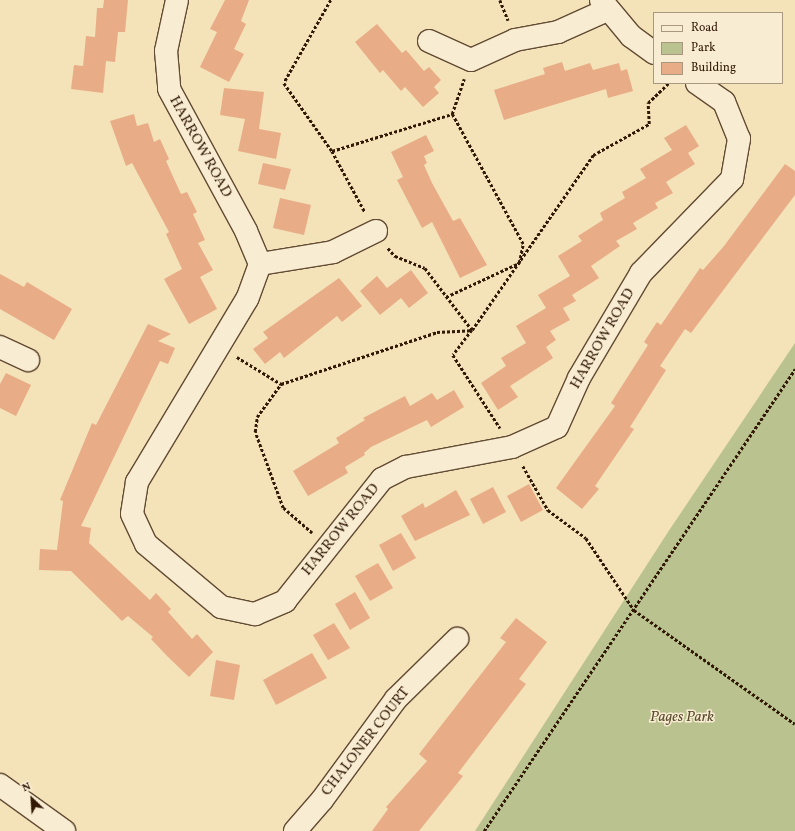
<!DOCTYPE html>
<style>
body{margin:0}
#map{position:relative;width:795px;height:831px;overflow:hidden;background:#f4e2b9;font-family:Vollkorn,serif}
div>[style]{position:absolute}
.green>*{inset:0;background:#bac390}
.building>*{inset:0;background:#e8ad86}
.path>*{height:2.5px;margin-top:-1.25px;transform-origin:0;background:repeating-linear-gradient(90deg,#311906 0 3px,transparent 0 5px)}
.roads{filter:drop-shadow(1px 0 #624b33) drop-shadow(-1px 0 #624b33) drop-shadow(0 1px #624b33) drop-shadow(0 -1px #624b33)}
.minor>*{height:22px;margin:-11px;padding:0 11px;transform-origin:11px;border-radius:11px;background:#f8ecd2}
span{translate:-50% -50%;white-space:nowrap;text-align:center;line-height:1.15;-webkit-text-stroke:3px #f8ecd2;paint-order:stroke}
.street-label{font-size:15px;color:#311906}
.park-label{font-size:15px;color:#5a4c2f;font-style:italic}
.legend{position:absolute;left:653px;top:12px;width:130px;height:72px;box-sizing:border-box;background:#f8ecd2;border:1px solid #a89880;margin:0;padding:5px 7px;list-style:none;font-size:12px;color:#311906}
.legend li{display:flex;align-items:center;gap:8px;height:20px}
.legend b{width:20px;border:1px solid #a89880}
.north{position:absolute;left:12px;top:779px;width:40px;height:40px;-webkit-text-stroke:3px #f8ecd2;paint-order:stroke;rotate:335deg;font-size:11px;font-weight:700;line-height:16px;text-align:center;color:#311906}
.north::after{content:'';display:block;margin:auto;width:14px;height:18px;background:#311906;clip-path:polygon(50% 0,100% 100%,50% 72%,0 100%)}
</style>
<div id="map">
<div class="green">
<i style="clip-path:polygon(795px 343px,795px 831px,475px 831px,670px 529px)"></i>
</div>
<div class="building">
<i style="clip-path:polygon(104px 0,128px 0,125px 32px,118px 32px,115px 62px,106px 61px,103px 93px,71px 89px,74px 65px,83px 66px,86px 36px,95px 37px,97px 8px,103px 8px)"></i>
<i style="clip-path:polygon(225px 0,249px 0,241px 21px,246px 24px,234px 49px,244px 54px,229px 82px,200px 67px,217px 32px,210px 29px)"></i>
<i style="clip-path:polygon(377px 24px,402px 53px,406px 50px,424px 71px,429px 67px,441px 80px,434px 87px,439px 93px,423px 107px,405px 87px,401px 91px,383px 70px,380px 73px,355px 42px)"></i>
<i style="clip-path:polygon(562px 62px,565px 71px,590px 63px,593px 70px,619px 63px,621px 71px,627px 69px,633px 91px,608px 98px,606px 89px,504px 120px,494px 90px,545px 74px,543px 68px)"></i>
<i style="clip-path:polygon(224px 88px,264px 92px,259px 129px,281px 133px,276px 159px,238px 151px,245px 119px,220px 115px)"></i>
<i style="clip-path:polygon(134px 114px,137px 126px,148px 123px,154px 142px,160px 139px,169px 159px,166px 161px,181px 194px,187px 192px,197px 212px,193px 214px,205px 240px,198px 243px,213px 270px,200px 277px,217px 309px,189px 324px,164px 279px,182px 269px,166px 234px,169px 232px,132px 163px,126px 166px,110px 121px)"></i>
<i style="clip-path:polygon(686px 125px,699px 146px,688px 153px,695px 164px,666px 182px,673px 193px,655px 203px,658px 208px,633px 223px,637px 229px,616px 241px,620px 246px,591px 266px,599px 278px,572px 295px,576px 301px,563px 308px,570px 320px,550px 331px,556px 340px,546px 347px,553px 358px,510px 386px,518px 397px,498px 410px,481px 383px,506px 366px,501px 358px,526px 343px,516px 326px,546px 308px,538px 295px,570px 276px,558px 256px,582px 241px,578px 236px,603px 220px,600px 213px,625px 198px,622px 192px,646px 178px,640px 169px,672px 150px,664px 138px)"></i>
<i style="clip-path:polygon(426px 135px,434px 151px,424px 156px,427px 163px,424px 165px,432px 183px,453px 221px,460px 218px,487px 265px,460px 278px,432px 222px,422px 228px,397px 180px,403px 177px,391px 152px)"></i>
<i style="clip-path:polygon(263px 163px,291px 169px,285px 190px,258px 184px)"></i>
<i style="clip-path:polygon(785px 164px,795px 171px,795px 195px,691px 333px,685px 329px,660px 366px,666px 370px,630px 427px,634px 429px,595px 486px,599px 489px,582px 509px,556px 488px,615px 406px,611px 403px,648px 345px,644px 342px,657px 322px,661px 325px,700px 268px,703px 270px,724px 246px)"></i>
<i style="clip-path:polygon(280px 198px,311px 205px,304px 235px,273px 228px)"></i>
<i style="clip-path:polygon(411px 270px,428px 293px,409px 308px,401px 298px,380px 315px,360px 291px,377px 276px,387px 288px)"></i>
<i style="clip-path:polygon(0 274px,24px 287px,27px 282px,72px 309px,54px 340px,0 309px)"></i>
<i style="clip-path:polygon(339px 278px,362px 306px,342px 322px,337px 316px,284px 358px,280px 352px,265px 364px,253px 349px,268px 338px,263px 332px)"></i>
<i style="clip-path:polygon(148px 324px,171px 334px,158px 341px,175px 348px,168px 364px,160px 361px,81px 526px,91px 528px,89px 543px,150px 600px,156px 593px,171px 609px,168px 612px,192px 639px,197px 634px,213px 652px,189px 677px,167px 656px,151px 639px,153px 637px,128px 616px,122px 621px,71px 571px,39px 570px,40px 549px,57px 550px,63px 501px,60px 500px,92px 423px,96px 425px)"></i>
<i style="clip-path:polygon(6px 373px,31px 385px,16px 416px,0 408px,0 384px)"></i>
<i style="clip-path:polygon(454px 390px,464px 407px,431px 427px,427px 420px,371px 447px,364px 453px,365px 455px,345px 467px,348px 473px,308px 496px,293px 471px,339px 443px,336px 438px,365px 420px,363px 418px,405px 396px,410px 406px,432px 393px,437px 400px)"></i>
<i style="clip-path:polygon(529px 484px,543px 510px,521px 522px,507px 496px)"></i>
<i style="clip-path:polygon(493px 487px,506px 512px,483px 524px,470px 499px)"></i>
<i style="clip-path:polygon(456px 490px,470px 515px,415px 541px,401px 516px,423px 503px,425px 508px)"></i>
<i style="clip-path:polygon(401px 533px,416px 558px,393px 571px,379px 545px)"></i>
<i style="clip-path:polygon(378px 563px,393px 588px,370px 601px,355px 576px)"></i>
<i style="clip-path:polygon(355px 592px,370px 618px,350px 630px,335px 604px)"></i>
<i style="clip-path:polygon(516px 618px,547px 642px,519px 679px,526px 684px,458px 773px,463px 776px,419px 831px,372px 831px,388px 809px,386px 807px,427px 761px,419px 754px,506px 642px,500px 638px)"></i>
<i style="clip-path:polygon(334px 623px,350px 648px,328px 660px,313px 635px)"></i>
<i style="clip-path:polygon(312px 653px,327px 678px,276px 705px,263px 680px)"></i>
<i style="clip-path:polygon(216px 660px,240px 665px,234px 700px,210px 696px)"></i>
</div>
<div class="path">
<i style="left:331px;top:0;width:95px;rotate:119.5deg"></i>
<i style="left:284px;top:83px;width:83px;rotate:54.8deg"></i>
<i style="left:332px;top:151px;width:69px;rotate:61.6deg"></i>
<i style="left:500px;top:0;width:22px;rotate:68deg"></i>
<i style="left:332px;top:151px;width:126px;rotate:-17.1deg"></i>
<i style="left:452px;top:114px;width:37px;rotate:-71deg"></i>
<i style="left:388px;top:248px;width:11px;rotate:49deg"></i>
<i style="left:395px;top:256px;width:32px;rotate:22deg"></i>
<i style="left:425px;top:268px;width:78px;rotate:52.8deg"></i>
<i style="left:472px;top:330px;width:31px;rotate:127deg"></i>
<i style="left:453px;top:355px;width:87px;rotate:57.2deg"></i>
<i style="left:446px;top:297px;width:81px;rotate:-25deg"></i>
<i style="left:519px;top:263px;width:19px;rotate:-78deg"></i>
<i style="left:523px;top:244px;width:148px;rotate:-118.6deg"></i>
<i style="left:237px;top:357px;width:52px;rotate:31.5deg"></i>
<i style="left:523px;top:466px;width:51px;rotate:60.4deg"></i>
<i style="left:548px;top:510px;width:47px;rotate:36.4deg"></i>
<i style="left:586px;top:538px;width:87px;rotate:56.3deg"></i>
<i style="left:634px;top:610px;width:197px;rotate:35.3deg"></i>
<i style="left:312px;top:533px;width:38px;rotate:-139deg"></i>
<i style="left:283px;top:508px;width:81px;rotate:-110.2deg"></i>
<i style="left:255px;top:432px;width:15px;rotate:-82deg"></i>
<i style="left:257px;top:417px;width:41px;rotate:-54deg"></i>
<i style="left:281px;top:384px;width:164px;rotate:-18.4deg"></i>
<i style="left:437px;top:332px;width:35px;rotate:-3deg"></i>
<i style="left:472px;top:330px;width:213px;rotate:-55.3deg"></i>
<i style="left:593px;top:155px;width:64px;rotate:-29deg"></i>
<i style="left:649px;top:124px;width:21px;rotate:-93deg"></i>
<i style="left:648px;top:103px;width:29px;rotate:-44deg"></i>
<i style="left:484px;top:831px;width:557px;rotate:-56.05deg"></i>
</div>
<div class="roads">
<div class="minor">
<i style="left:177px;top:0;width:52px;rotate:102.2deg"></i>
<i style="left:166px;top:51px;width:38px;rotate:85deg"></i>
<i style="left:169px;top:89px;width:162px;rotate:61.5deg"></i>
<i style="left:246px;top:231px;width:36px;rotate:67deg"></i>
<i style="left:260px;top:264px;width:37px;rotate:110deg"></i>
<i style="left:247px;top:299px;width:214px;rotate:121deg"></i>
<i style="left:137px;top:482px;width:32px;rotate:99deg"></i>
<i style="left:132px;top:514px;width:33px;rotate:65deg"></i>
<i style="left:146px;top:544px;width:98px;rotate:40deg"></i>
<i style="left:221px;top:607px;width:35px;rotate:12deg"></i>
<i style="left:255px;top:614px;width:33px;rotate:-23deg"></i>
<i style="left:285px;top:601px;width:156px;rotate:-51.5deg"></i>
<i style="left:382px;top:479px;width:27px;rotate:-27deg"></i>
<i style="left:406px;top:467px;width:108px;rotate:-10.7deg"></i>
<i style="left:512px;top:447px;width:49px;rotate:-24deg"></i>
<i style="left:557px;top:427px;width:54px;rotate:-65.8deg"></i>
<i style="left:579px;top:378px;width:122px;rotate:-59.4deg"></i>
<i style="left:641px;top:273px;width:131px;rotate:-45.9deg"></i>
<i style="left:732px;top:179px;width:41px;rotate:-80.1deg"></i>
<i style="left:739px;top:139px;width:40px;rotate:-112deg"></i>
<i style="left:724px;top:102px;width:33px;rotate:-145deg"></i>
<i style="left:601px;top:0;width:47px;rotate:50.2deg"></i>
<i style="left:631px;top:36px;width:29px;rotate:36deg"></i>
<i style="left:429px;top:41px;width:46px;rotate:24.3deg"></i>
<i style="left:471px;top:60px;width:48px;rotate:-24.4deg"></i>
<i style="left:515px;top:40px;width:44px;rotate:-10.5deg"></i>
<i style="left:558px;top:32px;width:54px;rotate:-24.2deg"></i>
<i style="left:260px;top:264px;width:74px;rotate:-9.3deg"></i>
<i style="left:333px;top:252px;width:48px;rotate:-26deg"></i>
<i style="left:0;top:347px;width:31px;rotate:25deg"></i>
<i style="left:0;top:785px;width:79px;rotate:35.7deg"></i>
<i style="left:295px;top:831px;width:41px;rotate:-48.9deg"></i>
<i style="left:322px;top:800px;width:125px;rotate:-53.8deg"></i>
<i style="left:396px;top:699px;width:86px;rotate:-44.5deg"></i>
</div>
</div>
<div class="street-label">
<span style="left:200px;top:147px;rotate:61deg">HARROW ROAD</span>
<span style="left:603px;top:339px;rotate:-60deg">HARROW ROAD</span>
<span style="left:341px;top:530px;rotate:-51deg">HARROW ROAD</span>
<span style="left:366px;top:742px;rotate:-52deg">CHALONER COURT</span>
</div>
<div class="park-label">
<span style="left:682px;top:718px">Pages Park</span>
</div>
<ul class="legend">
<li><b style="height:5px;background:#f8ecd2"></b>Road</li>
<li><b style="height:11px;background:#bac390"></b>Park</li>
<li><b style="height:11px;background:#e8ad86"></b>Building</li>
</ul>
<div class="north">N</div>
</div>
